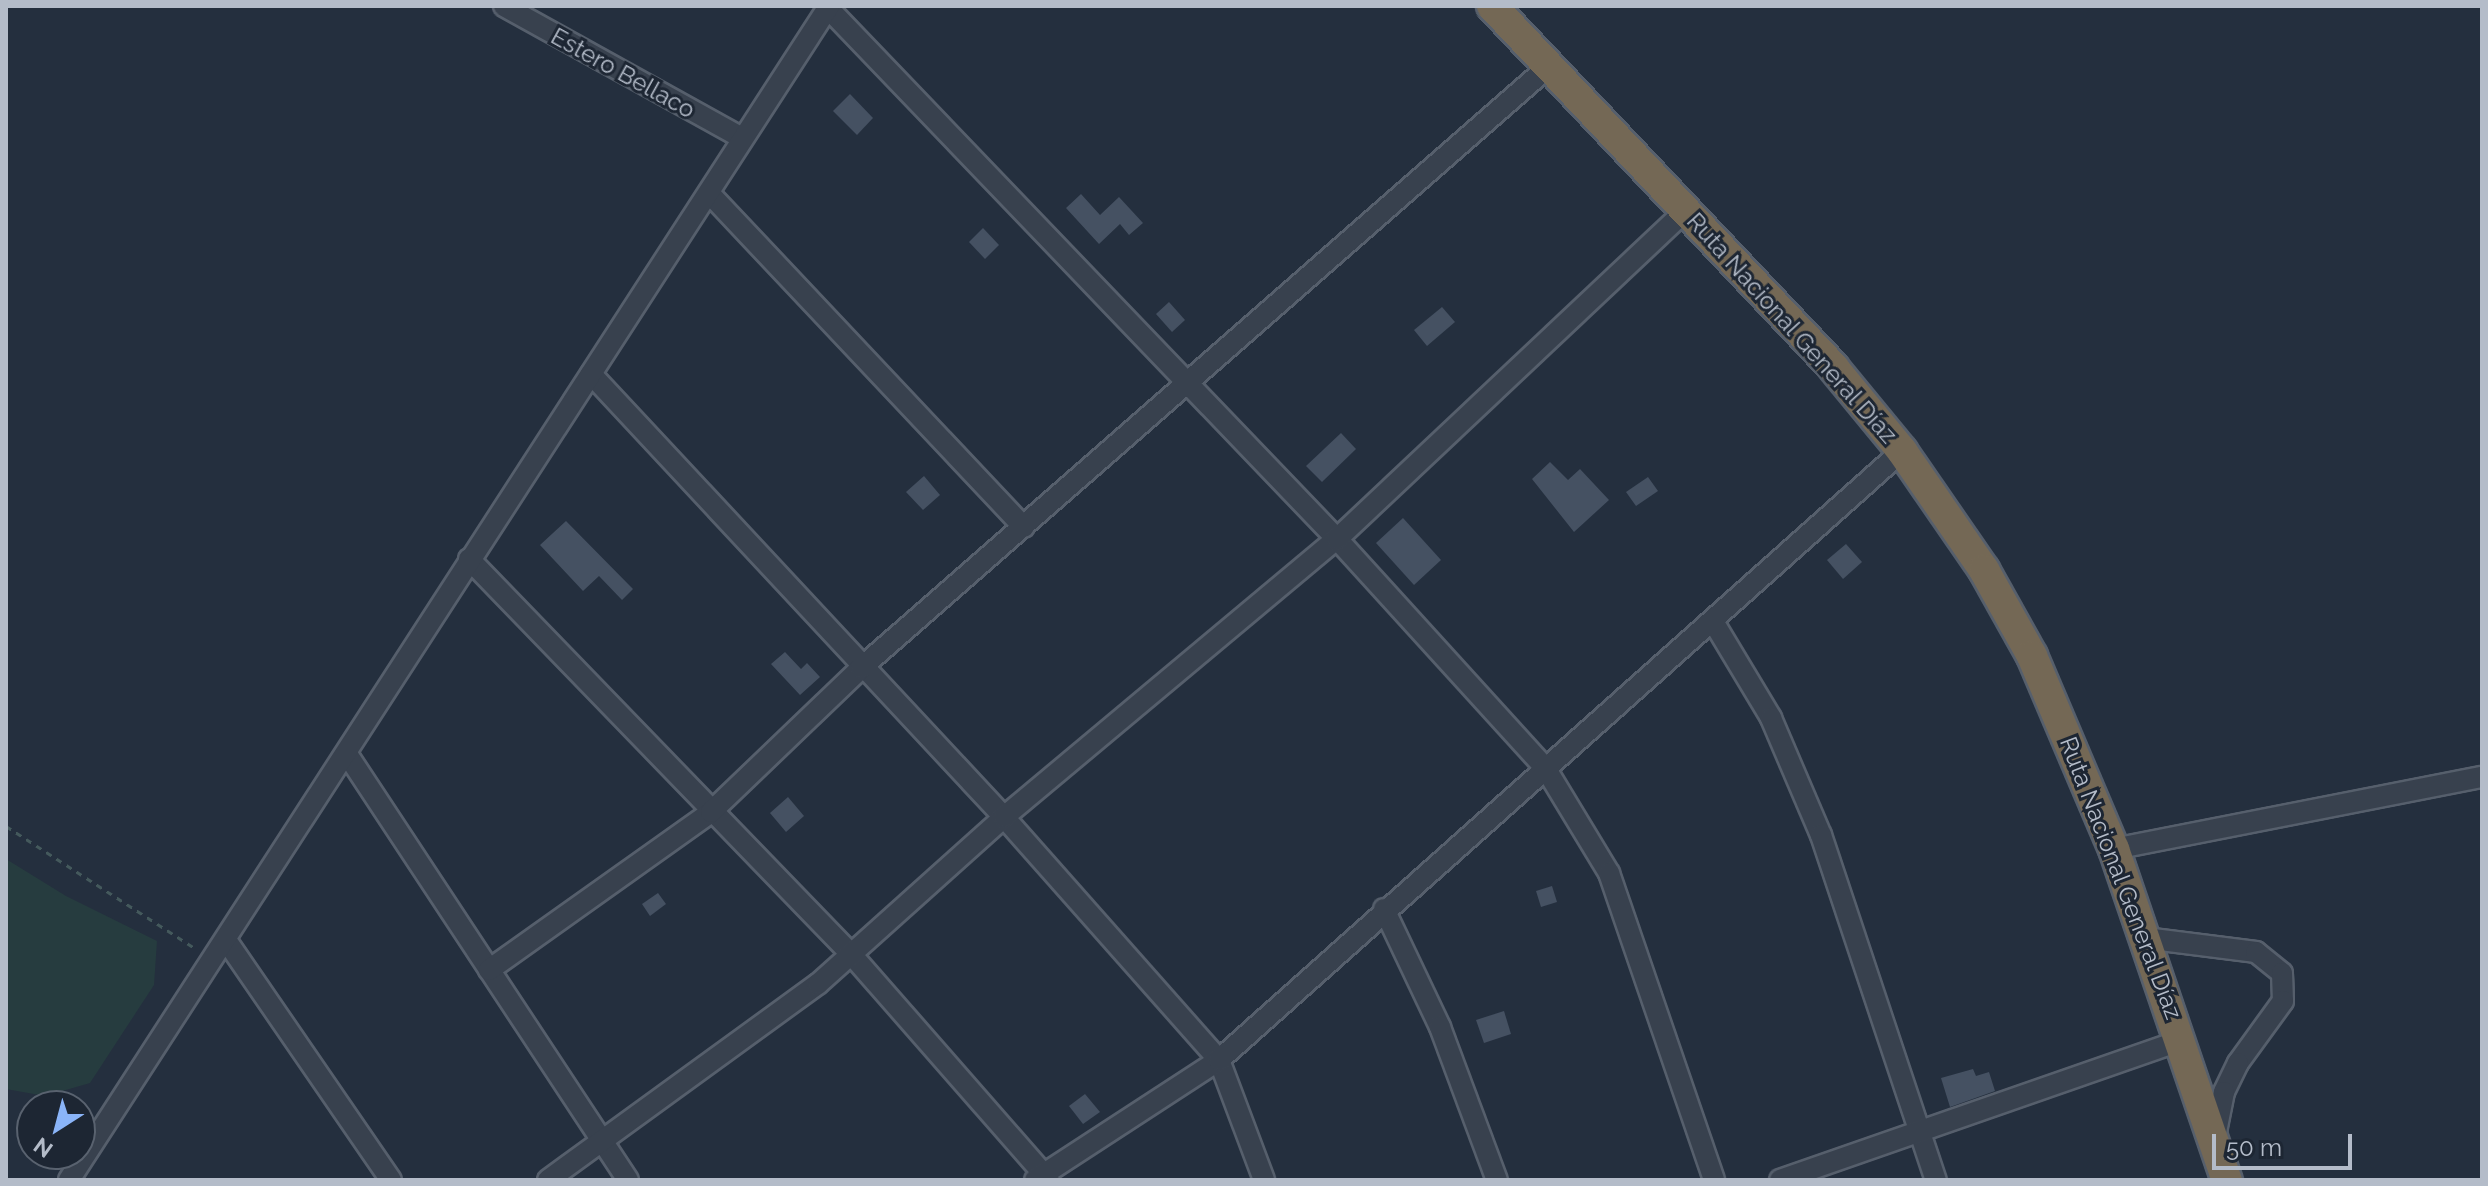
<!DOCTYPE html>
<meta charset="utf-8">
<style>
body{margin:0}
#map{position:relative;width:2488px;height:1186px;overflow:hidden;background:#242f3e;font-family:Raleway,sans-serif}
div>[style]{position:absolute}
.green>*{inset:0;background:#263c3f}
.building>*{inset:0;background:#455162}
.path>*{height:3px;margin-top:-1.5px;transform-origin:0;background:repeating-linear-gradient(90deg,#44595c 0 6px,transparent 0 12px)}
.roads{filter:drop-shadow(2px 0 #565f6c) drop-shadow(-2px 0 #565f6c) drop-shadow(0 2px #565f6c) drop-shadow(0 -2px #565f6c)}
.minor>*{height:20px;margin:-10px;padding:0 10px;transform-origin:10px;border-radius:10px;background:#38414e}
.highway>*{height:30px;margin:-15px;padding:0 15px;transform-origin:15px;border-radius:15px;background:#746855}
span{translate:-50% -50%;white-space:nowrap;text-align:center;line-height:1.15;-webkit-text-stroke:6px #1d2633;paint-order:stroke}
.street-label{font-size:24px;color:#b4bcc9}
.frame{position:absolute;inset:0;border:8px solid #b4bcc9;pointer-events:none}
.north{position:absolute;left:16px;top:1090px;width:80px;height:80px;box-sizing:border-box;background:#1d2633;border:2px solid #59626f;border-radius:50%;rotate:216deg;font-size:22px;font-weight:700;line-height:32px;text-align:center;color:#b4bcc9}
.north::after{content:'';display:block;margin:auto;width:28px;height:36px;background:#8ab4f8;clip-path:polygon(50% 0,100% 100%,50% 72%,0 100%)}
.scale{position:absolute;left:2212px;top:1134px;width:140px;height:36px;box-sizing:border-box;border:4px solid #b4bcc9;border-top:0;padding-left:10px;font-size:24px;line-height:28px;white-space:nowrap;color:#b4bcc9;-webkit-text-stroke:6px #1d2633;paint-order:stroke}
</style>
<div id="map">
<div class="green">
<i style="clip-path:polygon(6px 859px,66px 896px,157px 941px,154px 985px,90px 1083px,45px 1096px,6px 1089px)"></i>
</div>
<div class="building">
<i style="clip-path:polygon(850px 94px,873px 118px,857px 135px,833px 111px)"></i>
<i style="clip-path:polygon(1081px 194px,1100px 215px,1119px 197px,1143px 223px,1129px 235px,1120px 224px,1099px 244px,1066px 208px)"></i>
<i style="clip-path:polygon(983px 228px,999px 245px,985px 259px,969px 242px)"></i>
<i style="clip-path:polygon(1169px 302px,1185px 320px,1172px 332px,1156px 314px)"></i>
<i style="clip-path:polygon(1442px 307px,1455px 322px,1427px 346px,1414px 330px)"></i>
<i style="clip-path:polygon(1341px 433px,1356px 449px,1322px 482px,1306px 466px)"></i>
<i style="clip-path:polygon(1550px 462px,1568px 480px,1580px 469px,1609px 500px,1574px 532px,1532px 479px)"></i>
<i style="clip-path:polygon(924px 476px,940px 495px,923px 510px,906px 492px)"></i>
<i style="clip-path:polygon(1648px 477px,1658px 491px,1636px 506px,1626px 492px)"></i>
<i style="clip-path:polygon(1403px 518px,1441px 560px,1414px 585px,1376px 543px)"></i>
<i style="clip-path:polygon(566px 521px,633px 589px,622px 600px,599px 576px,583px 591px,540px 545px)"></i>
<i style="clip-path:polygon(1846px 544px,1862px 562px,1843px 579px,1827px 560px)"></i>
<i style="clip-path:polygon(785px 652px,801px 669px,807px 663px,820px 677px,800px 695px,771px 664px)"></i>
<i style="clip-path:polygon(788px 797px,804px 816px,786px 832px,770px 813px)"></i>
<i style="clip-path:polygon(1552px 886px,1557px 902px,1541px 907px,1536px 891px)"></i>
<i style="clip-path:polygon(658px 893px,666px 904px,650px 916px,642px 904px)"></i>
<i style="clip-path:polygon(1504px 1011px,1511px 1034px,1484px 1043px,1476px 1020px)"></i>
<i style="clip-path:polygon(1973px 1069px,1976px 1076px,1989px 1072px,1995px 1091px,1950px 1107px,1941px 1078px)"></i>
<i style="clip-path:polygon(1085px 1094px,1100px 1112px,1083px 1124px,1069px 1106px)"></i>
</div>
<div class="path">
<i style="left:6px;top:826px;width:226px;rotate:32.9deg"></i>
</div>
<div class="roads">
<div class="minor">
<i style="left:504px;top:6px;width:272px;rotate:29deg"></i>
<i style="left:828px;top:8px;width:736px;rotate:46.21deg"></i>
<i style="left:1337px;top:539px;width:311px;rotate:47.7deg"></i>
<i style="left:1546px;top:769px;width:122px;rotate:58.8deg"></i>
<i style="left:1609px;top:873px;width:324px;rotate:71.1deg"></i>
<i style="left:709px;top:193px;width:459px;rotate:46.7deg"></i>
<i style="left:591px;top:374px;width:606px;rotate:47.01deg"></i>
<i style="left:1004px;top:817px;width:324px;rotate:48.5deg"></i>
<i style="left:1219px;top:1060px;width:128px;rotate:69.4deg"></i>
<i style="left:469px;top:559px;width:549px;rotate:45.96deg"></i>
<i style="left:851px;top:954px;width:300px;rotate:48.8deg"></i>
<i style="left:1714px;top:623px;width:111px;rotate:59deg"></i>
<i style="left:1771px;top:718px;width:127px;rotate:66.9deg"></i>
<i style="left:1821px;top:835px;width:364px;rotate:71.6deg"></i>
<i style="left:347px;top:754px;width:510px;rotate:56.59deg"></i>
<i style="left:2114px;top:849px;width:375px;rotate:-11.1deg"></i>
<i style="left:1384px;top:909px;width:131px;rotate:64.6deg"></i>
<i style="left:1440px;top:1027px;width:163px;rotate:69.6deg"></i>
<i style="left:2145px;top:938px;width:112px;rotate:7.2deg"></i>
<i style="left:2256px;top:952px;width:33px;rotate:39deg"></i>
<i style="left:2282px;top:973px;width:28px;rotate:88deg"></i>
<i style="left:2283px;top:1001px;width:77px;rotate:126deg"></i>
<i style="left:2238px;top:1063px;width:32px;rotate:116deg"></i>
<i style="left:2224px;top:1092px;width:46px;rotate:101.3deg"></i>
<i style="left:226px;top:940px;width:291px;rotate:55.5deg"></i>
<i style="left:489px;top:970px;width:272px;rotate:-35.4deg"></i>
<i style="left:711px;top:812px;width:208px;rotate:-43.8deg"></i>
<i style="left:861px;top:668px;width:913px;rotate:-41.18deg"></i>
<i style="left:69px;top:1180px;width:1399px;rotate:-57.08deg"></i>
<i style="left:548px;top:1180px;width:334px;rotate:-36deg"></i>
<i style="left:818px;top:984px;width:250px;rotate:-41.9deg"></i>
<i style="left:1004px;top:817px;width:434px;rotate:-39.9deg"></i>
<i style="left:1337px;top:539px;width:480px;rotate:-43.3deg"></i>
<i style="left:1035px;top:1180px;width:220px;rotate:-33.1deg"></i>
<i style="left:1219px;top:1060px;width:915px;rotate:-41.72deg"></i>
<i style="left:1780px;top:1180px;width:426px;rotate:-19.2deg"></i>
</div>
<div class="highway">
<i style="left:1492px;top:6px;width:497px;rotate:46.6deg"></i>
<i style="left:1833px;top:367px;width:109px;rotate:50.6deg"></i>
<i style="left:1902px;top:451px;width:145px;rotate:55.4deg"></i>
<i style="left:1984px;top:570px;width:98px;rotate:60.8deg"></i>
<i style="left:2032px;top:656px;width:210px;rotate:67deg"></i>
<i style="left:2114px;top:849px;width:350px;rotate:71.2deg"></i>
</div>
</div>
<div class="street-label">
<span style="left:623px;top:73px;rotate:29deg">Estero Bellaco</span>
<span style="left:1792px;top:328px;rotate:48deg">Ruta Nacional General Díaz</span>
<span style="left:2121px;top:878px;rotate:69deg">Ruta Nacional General Díaz</span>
</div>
<div class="frame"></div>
<div class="north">N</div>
<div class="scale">50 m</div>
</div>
